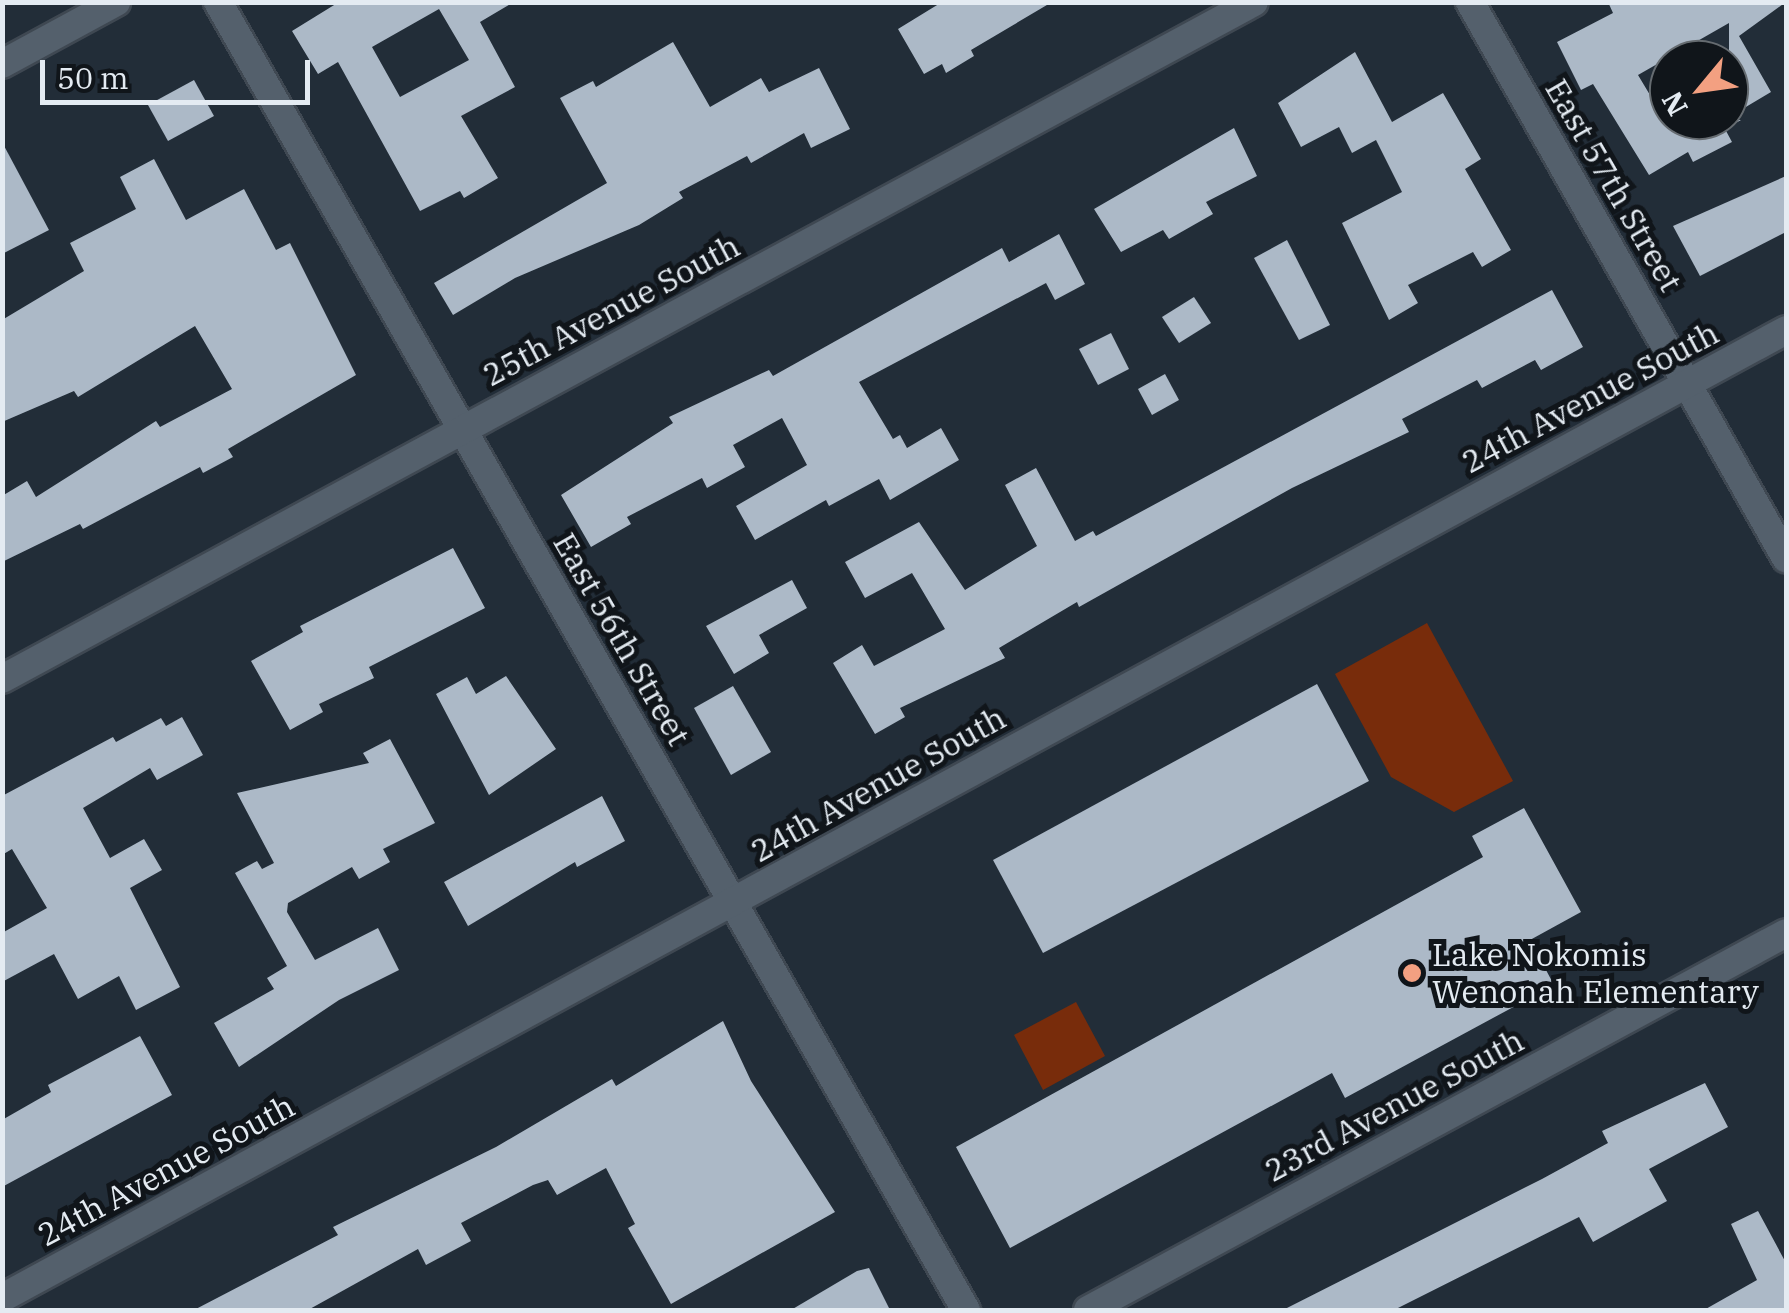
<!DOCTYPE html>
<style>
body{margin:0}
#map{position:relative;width:1789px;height:1313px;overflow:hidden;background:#222d38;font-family:"IBM Plex Serif",serif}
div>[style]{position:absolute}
.green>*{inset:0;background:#782c0b}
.building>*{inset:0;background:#acb9c7}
.roads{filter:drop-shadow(2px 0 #3f4852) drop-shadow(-2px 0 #3f4852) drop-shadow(0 2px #3f4852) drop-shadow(0 -2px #3f4852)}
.minor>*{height:28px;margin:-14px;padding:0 14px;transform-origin:14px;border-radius:14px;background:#54606c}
.dots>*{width:28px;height:28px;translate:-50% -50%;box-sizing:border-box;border:5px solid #10151a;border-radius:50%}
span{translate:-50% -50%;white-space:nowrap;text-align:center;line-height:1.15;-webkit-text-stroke:10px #10151a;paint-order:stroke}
.street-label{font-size:32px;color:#e4ebf2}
.poi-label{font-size:32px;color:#e4ebf2}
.left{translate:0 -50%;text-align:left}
.frame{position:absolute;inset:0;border:5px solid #e4ebf2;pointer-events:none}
.north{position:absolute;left:1649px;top:40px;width:100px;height:100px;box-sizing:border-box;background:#10151a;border:2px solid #656b70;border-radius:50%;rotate:241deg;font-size:28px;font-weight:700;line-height:40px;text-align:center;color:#e4ebf2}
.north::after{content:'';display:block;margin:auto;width:35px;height:45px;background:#f3a081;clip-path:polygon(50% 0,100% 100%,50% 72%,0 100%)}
.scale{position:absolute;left:40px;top:60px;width:270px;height:45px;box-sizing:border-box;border:5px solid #e4ebf2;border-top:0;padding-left:12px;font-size:30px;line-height:35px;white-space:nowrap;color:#e4ebf2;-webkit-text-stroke:8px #10151a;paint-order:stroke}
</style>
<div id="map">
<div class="green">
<i style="clip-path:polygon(1427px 623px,1513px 781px,1454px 812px,1391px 777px,1335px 674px)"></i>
<i style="clip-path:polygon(1076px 1002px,1105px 1056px,1043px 1090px,1014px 1035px)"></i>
</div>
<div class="building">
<i style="clip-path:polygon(evenodd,339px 2px,514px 2px,480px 22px,515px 87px,461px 116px,498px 178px,464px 198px,460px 191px,420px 211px,338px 62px,318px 74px,292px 31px,339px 2px,439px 9px,469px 60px,400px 97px,372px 47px,439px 9px)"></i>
<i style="clip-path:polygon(942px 2px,1052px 2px,971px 50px,974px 56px,946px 73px,942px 64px,924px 74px,898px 29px)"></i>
<i style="clip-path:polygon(1608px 2px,1786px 2px,1739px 36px,1771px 92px,1729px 117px,1729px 23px,1638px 75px,1665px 120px,1741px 120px,1725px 129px,1732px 142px,1693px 162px,1688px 152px,1649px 175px,1593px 84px,1581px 90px,1557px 42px,1613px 13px)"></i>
<i style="clip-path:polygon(673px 42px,710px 107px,761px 78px,769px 92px,819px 68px,850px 129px,811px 148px,804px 133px,751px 163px,747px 156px,679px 192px,683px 198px,639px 225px,515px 278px,453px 315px,434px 283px,607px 183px,560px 98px,593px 81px,596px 87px)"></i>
<i style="clip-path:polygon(1355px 52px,1392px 122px,1443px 93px,1481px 159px,1465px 169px,1511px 250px,1482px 267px,1473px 252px,1408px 285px,1418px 303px,1389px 320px,1342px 223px,1402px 192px,1376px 140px,1352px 153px,1339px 127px,1301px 147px,1278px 103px)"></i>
<i style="clip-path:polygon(194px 80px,214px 116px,168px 141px,148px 105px)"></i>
<i style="clip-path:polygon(1234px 128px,1257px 176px,1206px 202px,1213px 214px,1169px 239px,1163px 230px,1121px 252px,1094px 209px)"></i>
<i style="clip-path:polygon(2px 142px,49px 230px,2px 254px)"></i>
<i style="clip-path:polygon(154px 159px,186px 220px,244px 189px,276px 250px,290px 243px,356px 375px,228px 449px,233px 457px,203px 473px,200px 467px,83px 529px,80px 524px,2px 562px,2px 496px,27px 481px,36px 497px,156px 421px,160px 427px,232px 389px,195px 326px,78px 397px,74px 391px,2px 422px,2px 320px,84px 271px,70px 243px,136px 209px,120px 177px)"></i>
<i style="clip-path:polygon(1786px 176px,1786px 232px,1700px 276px,1673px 226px)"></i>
<i style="clip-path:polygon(1059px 234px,1085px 284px,1055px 300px,1046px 283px,859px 382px,893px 439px,900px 435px,907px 448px,941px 428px,959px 460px,890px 500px,879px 479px,829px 506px,826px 500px,755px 540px,736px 506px,807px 465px,782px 418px,733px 445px,745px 467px,707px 488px,702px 478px,627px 517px,631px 524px,591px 547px,561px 495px,673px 423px,669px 417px,769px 370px,773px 376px,1002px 248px,1009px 262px)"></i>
<i style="clip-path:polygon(1287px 240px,1330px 325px,1299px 340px,1254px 258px)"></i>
<i style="clip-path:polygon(1552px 290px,1583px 347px,1541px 370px,1535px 360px,1482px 388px,1477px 380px,1402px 419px,1409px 432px,1292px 488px,1079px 607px,1077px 602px,999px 648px,1005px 658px,900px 708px,905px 717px,875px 734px,833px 663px,862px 645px,874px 666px,945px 629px,912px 573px,865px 598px,845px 562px,919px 522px,965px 590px,1037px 546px,1005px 485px,1036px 468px,1075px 541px,1093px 531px,1096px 536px)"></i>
<i style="clip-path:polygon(1194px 297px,1211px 323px,1179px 343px,1162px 317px)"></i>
<i style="clip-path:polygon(1111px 333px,1129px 369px,1098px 385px,1079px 349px)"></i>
<i style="clip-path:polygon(1165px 374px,1179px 400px,1152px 415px,1138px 389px)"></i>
<i style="clip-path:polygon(453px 548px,485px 608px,369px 667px,374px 678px,319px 704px,323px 712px,290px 730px,251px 661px,303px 632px,300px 626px)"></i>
<i style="clip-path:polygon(792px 580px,807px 608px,759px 635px,769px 653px,734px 674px,706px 626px)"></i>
<i style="clip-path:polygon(506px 676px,556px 749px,489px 795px,436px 694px,467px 677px,476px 694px)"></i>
<i style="clip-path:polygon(1317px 684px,1369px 781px,1043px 953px,993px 860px)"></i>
<i style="clip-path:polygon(733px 686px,771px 752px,731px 775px,694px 708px)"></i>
<i style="clip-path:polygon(182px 717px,203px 755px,157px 780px,150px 768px,83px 808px,110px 858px,144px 839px,162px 870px,130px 888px,180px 987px,136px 1010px,119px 976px,78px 999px,54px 954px,2px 982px,2px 933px,47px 908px,12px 849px,2px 855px,2px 796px,113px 737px,116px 742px,161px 718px,166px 726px)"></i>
<i style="clip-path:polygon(390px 739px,435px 823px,383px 849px,390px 862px,359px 879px,352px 867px,288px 903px,287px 912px,315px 960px,378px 928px,399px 970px,339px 1000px,239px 1067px,214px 1023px,274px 989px,267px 978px,287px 966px,235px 873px,257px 861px,262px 869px,274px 863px,237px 793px,369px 763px,363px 753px)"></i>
<i style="clip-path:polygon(602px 796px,625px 841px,577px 867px,575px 862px,468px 926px,444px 882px)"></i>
<i style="clip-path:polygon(1524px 808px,1581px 912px,1530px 940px,1554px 985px,1345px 1098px,1332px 1073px,1010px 1248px,956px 1147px,1483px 857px,1472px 836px)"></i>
<i style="clip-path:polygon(723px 1021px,751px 1081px,835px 1212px,671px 1304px,628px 1228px,635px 1224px,606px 1168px,557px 1195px,548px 1180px,533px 1185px,461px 1223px,471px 1241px,426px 1265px,418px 1249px,308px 1310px,194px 1310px,338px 1235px,333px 1227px,496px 1147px,612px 1079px,616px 1086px)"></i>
<i style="clip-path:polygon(140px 1036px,172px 1095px,2px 1187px,2px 1120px,51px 1092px,48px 1085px)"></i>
<i style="clip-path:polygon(1705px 1083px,1728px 1127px,1649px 1169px,1667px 1201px,1593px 1242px,1579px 1217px,1394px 1310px,1283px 1310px,1542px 1179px,1608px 1143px,1602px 1131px)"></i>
<i style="clip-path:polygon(1758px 1211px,1786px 1263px,1786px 1310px,1704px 1310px,1757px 1280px,1731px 1224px)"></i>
<i style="clip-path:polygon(869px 1268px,890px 1310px,791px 1310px,857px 1271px)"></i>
</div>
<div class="roads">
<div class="minor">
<i style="left:218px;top:2px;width:1507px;rotate:60.24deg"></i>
<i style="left:1470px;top:2px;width:640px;rotate:60.39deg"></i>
<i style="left:2px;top:64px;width:130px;rotate:-28.5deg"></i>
<i style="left:2px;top:679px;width:1423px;rotate:-28.4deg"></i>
<i style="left:2px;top:1298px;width:2030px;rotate:-28.48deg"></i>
<i style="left:1088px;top:1310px;width:793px;rotate:-28.37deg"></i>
</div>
</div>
<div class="dots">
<i style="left:1412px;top:973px;background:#f3a081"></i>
</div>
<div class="street-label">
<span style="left:1614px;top:185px;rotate:60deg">East 57th Street</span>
<span style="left:611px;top:310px;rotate:-28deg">25th Avenue South</span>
<span style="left:1590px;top:397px;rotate:-28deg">24th Avenue South</span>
<span style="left:622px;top:639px;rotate:60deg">East 56th Street</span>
<span style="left:878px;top:784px;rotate:-29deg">24th Avenue South</span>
<span style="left:1394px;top:1105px;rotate:-28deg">23rd Avenue South</span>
<span style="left:166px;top:1170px;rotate:-28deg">24th Avenue South</span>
</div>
<div class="poi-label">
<span class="left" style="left:1432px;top:973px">Lake Nokomis<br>Wenonah Elementary</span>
</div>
<div class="frame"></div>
<div class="north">N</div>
<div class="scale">50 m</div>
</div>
